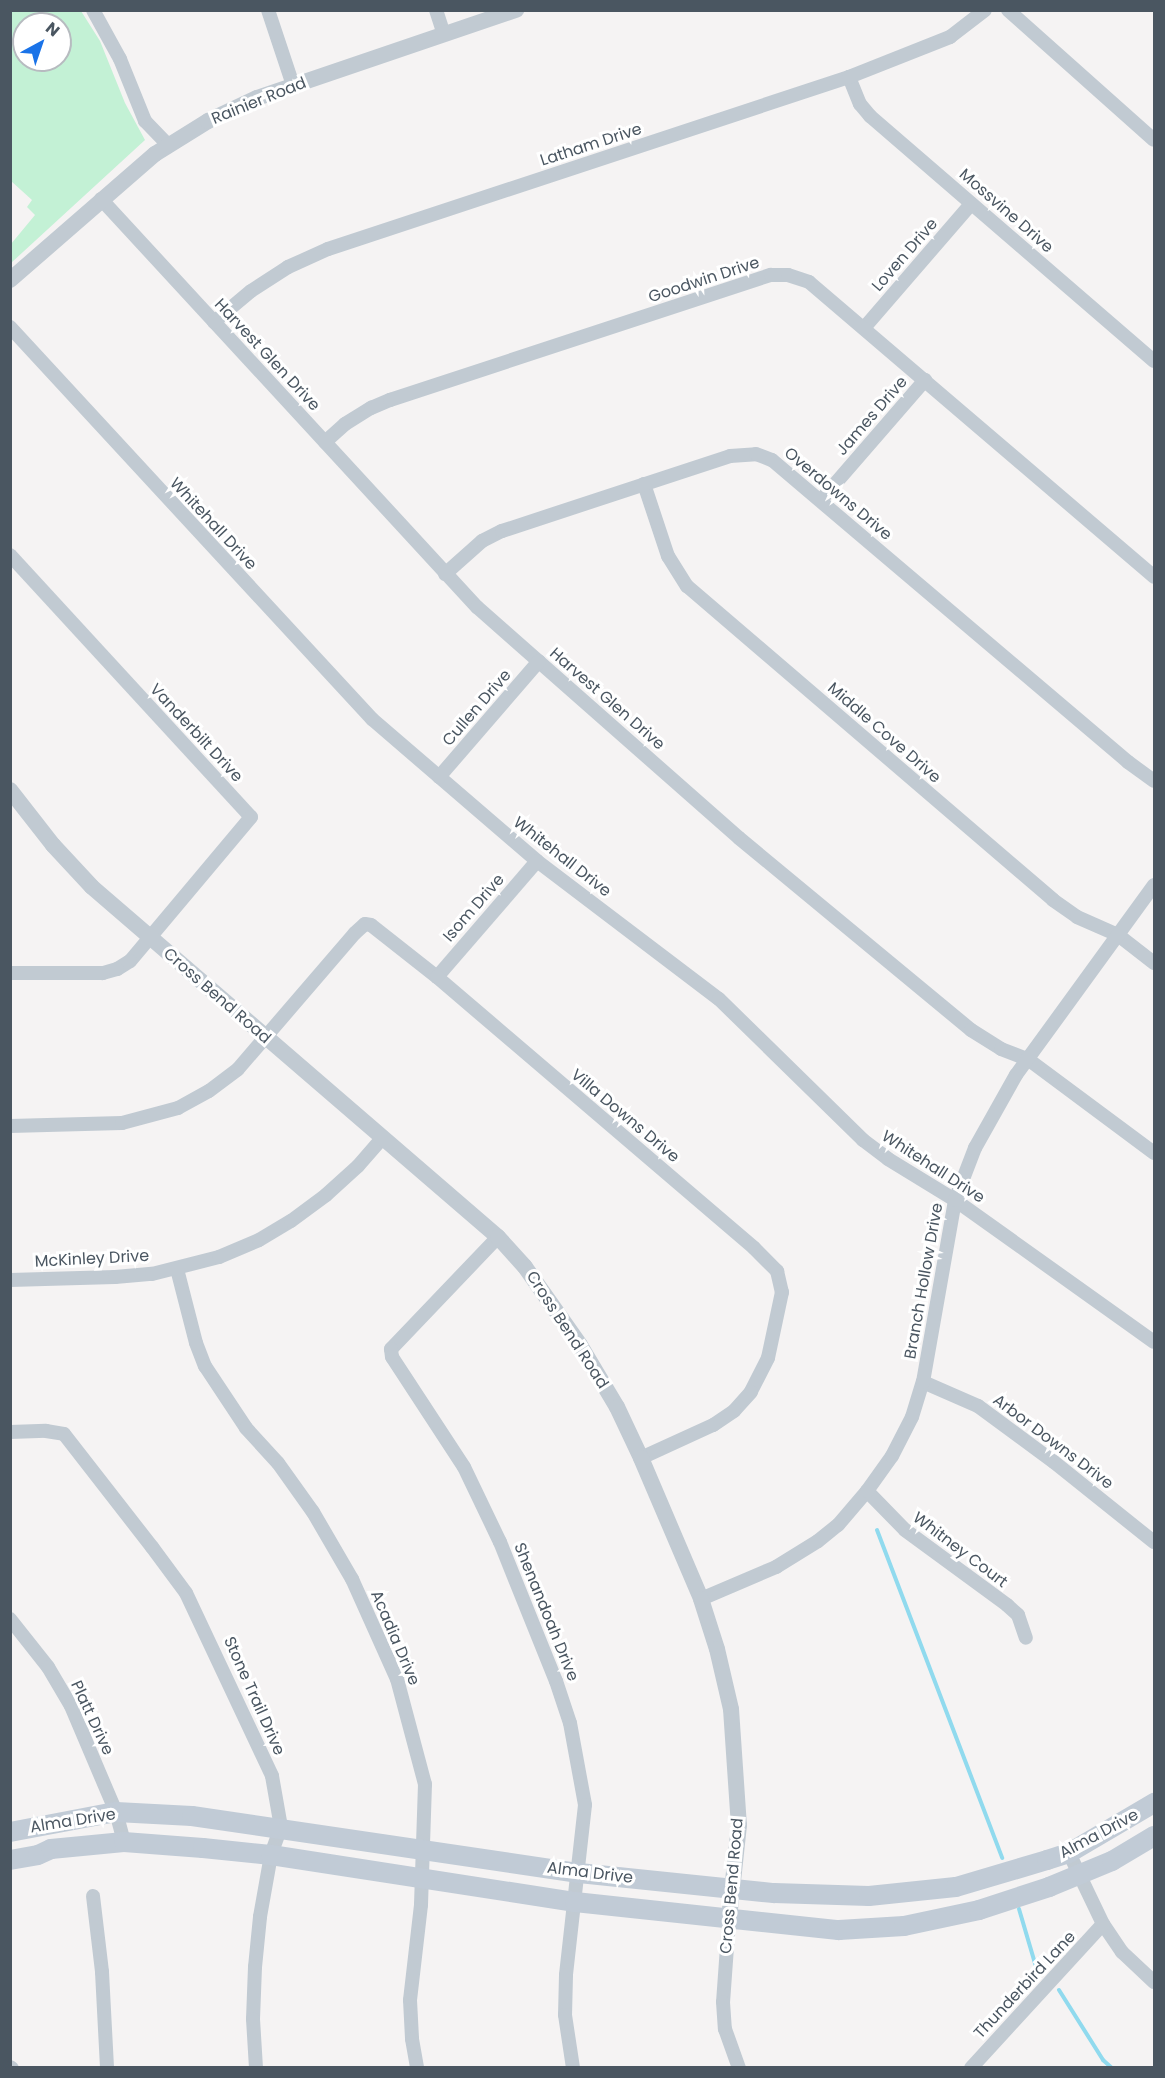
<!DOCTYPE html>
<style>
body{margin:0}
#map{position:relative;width:1165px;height:2078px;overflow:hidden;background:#f5f3f3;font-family:Poppins,sans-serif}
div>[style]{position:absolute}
.green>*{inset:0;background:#c3f1d5}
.stream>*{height:4px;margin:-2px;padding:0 2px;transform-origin:2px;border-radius:2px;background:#90daee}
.minor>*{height:14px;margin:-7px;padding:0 7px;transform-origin:7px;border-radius:7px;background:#c1cad2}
.tertiary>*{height:16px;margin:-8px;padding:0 8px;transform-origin:8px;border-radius:8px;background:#c1cad2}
.secondary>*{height:20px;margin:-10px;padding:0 10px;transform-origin:10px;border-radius:10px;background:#c1cbd6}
span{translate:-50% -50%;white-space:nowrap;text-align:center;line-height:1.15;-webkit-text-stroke:6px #fff;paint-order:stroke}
.street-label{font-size:16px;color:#4a5661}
.frame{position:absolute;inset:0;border:12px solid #4a5661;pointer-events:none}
.north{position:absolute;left:12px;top:12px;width:60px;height:60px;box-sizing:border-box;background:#fff;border:2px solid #b7bbc0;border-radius:50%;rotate:40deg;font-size:16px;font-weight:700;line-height:24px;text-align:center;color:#4a5661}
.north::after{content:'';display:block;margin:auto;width:21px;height:27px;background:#1a73e8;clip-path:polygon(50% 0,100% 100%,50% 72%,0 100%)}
</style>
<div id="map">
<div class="green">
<i style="clip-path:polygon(evenodd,11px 10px,81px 11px,100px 41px,125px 103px,145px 140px,11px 263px,11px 244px,35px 215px,27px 207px,32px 200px,11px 181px,11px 10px,24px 24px,60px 24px,60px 60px,24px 60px,24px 24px)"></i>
</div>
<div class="stream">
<i style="left:877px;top:1530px;width:351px;rotate:69.1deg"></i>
<i style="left:1019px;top:1909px;width:64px;rotate:73.6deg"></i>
<i style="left:1059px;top:1990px;width:83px;rotate:57.8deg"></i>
<i style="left:1103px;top:2060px;width:12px;rotate:42deg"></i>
</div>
<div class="minor">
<i style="left:93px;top:10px;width:56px;rotate:61.1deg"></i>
<i style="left:120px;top:59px;width:67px;rotate:68deg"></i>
<i style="left:145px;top:121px;width:33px;rotate:46deg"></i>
<i style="left:268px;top:10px;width:79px;rotate:71.6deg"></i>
<i style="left:436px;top:10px;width:25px;rotate:72deg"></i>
<i style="left:1008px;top:10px;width:195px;rotate:41.7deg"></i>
<i style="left:849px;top:77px;width:29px;rotate:68deg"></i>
<i style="left:860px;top:104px;width:16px;rotate:50deg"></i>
<i style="left:870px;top:116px;width:375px;rotate:40.8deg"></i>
<i style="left:101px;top:199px;width:555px;rotate:47.34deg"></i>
<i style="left:477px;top:607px;width:349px;rotate:41.4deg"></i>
<i style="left:739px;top:838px;width:301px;rotate:39.6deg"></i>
<i style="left:971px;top:1030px;width:36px;rotate:32deg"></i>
<i style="left:1001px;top:1049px;width:30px;rotate:21deg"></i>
<i style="left:1029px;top:1060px;width:156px;rotate:36.6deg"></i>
<i style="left:214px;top:322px;width:48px;rotate:-40deg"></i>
<i style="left:251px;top:291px;width:44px;rotate:-33deg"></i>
<i style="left:288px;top:267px;width:44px;rotate:-24.2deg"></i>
<i style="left:328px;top:249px;width:549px;rotate:-18.27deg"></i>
<i style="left:849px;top:77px;width:109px;rotate:-21.6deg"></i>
<i style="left:950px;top:37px;width:44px;rotate:-37.6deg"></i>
<i style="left:10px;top:327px;width:534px;rotate:47.28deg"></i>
<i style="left:372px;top:719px;width:218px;rotate:40.7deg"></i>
<i style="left:537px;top:861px;width:228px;rotate:37.2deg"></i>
<i style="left:719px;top:999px;width:202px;rotate:44.4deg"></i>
<i style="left:863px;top:1140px;width:31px;rotate:37deg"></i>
<i style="left:888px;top:1159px;width:79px;rotate:31.5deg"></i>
<i style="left:955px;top:1200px;width:244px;rotate:35.5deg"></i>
<i style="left:864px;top:328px;width:164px;rotate:-49.2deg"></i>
<i style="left:325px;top:442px;width:27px;rotate:-42deg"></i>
<i style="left:345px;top:424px;width:31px;rotate:-32deg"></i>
<i style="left:371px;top:408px;width:21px;rotate:-23deg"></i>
<i style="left:390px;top:400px;width:401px;rotate:-18.2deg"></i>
<i style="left:771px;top:275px;width:17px"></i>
<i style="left:788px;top:275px;width:22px;rotate:18deg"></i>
<i style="left:809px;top:282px;width:454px;rotate:40.5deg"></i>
<i style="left:644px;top:484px;width:76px;rotate:71.6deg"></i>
<i style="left:668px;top:556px;width:36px;rotate:58deg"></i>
<i style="left:687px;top:586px;width:482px;rotate:40.6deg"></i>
<i style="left:1053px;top:900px;width:29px;rotate:35deg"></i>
<i style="left:1077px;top:917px;width:45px;rotate:23.7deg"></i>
<i style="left:1118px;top:935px;width:46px;rotate:37.9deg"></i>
<i style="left:821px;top:500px;width:159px;rotate:-49.1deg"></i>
<i style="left:10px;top:555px;width:356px;rotate:47.4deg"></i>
<i style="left:251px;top:817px;width:188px;rotate:130deg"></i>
<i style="left:130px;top:961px;width:15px;rotate:148deg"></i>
<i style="left:117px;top:969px;width:15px;rotate:164deg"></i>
<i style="left:103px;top:973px;width:93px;rotate:180deg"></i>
<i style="left:445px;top:574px;width:50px;rotate:-41.7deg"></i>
<i style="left:482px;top:541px;width:22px;rotate:-27deg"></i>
<i style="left:502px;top:531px;width:240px;rotate:-18.2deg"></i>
<i style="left:730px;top:456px;width:26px;rotate:-4deg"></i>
<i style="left:756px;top:454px;width:17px;rotate:21deg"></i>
<i style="left:772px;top:460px;width:467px;rotate:40.3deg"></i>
<i style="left:1128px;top:762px;width:32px;rotate:36deg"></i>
<i style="left:439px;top:777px;width:153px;rotate:-49.2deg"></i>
<i style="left:437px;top:977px;width:153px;rotate:-49.2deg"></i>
<i style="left:10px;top:1126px;width:112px;rotate:-1.5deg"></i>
<i style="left:122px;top:1123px;width:58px;rotate:-15deg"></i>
<i style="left:178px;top:1108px;width:35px;rotate:-29deg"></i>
<i style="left:209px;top:1091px;width:36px;rotate:-37deg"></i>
<i style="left:238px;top:1069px;width:179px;rotate:-49.3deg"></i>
<i style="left:355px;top:933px;width:13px;rotate:-42deg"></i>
<i style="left:365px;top:924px;width:6px;rotate:9deg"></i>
<i style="left:371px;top:925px;width:84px;rotate:38.2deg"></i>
<i style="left:437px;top:977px;width:417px;rotate:40.5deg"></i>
<i style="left:754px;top:1248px;width:33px;rotate:45deg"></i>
<i style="left:777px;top:1271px;width:22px;rotate:77deg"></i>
<i style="left:782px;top:1292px;width:67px;rotate:102deg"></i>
<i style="left:768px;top:1358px;width:38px;rotate:117deg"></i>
<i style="left:751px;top:1392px;width:25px;rotate:132deg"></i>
<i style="left:734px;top:1411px;width:25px;rotate:146deg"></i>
<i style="left:713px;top:1425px;width:79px;rotate:155.4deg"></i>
<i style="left:498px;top:1237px;width:155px;rotate:133.7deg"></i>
<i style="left:391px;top:1349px;width:8px;rotate:83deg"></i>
<i style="left:392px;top:1357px;width:131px;rotate:56.8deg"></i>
<i style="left:464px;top:1467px;width:83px;rotate:64.4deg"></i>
<i style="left:500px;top:1542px;width:150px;rotate:68.1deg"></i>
<i style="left:556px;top:1681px;width:44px;rotate:71.6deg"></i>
<i style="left:570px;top:1723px;width:83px;rotate:79.6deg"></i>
<i style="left:585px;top:1805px;width:171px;rotate:96.4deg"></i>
<i style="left:566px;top:1975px;width:40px;rotate:91.4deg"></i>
<i style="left:565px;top:2015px;width:54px;rotate:81.4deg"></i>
<i style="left:177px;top:1269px;width:76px;rotate:75.6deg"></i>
<i style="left:196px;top:1343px;width:25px;rotate:69deg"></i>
<i style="left:205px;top:1366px;width:74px;rotate:56.5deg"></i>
<i style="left:246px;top:1428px;width:47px;rotate:47.6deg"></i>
<i style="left:278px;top:1463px;width:60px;rotate:54.5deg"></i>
<i style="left:313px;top:1512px;width:78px;rotate:59.8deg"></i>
<i style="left:352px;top:1579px;width:110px;rotate:65.8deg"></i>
<i style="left:397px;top:1679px;width:109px;rotate:75.1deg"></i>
<i style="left:425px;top:1784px;width:121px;rotate:91.9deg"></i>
<i style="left:421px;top:1905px;width:96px;rotate:96.6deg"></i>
<i style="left:410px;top:2000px;width:39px;rotate:87deg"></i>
<i style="left:412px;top:2039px;width:29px;rotate:80deg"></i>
<i style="left:10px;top:1280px;width:105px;rotate:-1.6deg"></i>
<i style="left:115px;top:1277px;width:37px;rotate:-5deg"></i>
<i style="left:152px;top:1274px;width:69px;rotate:-14.2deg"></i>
<i style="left:219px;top:1257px;width:43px;rotate:-23deg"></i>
<i style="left:259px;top:1240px;width:37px;rotate:-31deg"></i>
<i style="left:291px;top:1221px;width:44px;rotate:-36.6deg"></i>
<i style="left:326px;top:1195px;width:43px;rotate:-42.2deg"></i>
<i style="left:358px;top:1166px;width:38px;rotate:-49deg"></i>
<i style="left:923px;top:1382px;width:60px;rotate:23.6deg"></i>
<i style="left:978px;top:1406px;width:94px;rotate:36.4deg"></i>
<i style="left:1054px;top:1462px;width:128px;rotate:38.7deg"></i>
<i style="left:10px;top:1432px;width:36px;rotate:-2deg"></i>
<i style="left:46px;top:1431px;width:18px;rotate:9deg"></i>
<i style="left:64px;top:1434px;width:143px;rotate:52.1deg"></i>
<i style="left:152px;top:1547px;width:57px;rotate:53.5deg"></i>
<i style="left:186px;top:1593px;width:202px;rotate:64.8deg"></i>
<i style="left:272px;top:1776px;width:52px;rotate:80deg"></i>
<i style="left:281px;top:1827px;width:30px;rotate:110deg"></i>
<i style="left:271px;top:1855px;width:63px;rotate:100.1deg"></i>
<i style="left:260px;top:1917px;width:50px;rotate:95.7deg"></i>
<i style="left:255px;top:1967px;width:52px;rotate:92.2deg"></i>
<i style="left:253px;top:2019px;width:49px;rotate:86.5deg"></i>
<i style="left:867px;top:1491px;width:54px;rotate:45.7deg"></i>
<i style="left:905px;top:1530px;width:127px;rotate:36.3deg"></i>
<i style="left:1007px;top:1605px;width:15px;rotate:42deg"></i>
<i style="left:1018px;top:1615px;width:24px;rotate:71deg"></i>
<i style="left:701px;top:1599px;width:82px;rotate:-23.1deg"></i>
<i style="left:776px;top:1567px;width:49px;rotate:-31.8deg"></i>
<i style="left:818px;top:1541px;width:26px;rotate:-39deg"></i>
<i style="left:838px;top:1525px;width:45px;rotate:-49.5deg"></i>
<i style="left:867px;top:1491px;width:43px;rotate:-54.5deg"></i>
<i style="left:892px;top:1456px;width:44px;rotate:-62.9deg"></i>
<i style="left:912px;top:1417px;width:37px;rotate:-73deg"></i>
<i style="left:923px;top:1382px;width:185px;rotate:-80deg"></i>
<i style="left:955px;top:1200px;width:56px;rotate:-69deg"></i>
<i style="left:975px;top:1148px;width:84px;rotate:-60.7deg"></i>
<i style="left:1016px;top:1075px;width:235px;rotate:-54deg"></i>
<i style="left:10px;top:1619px;width:61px;rotate:51.6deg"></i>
<i style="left:48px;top:1667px;width:45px;rotate:59.5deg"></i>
<i style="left:71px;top:1706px;width:115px;rotate:67deg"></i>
<i style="left:116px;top:1812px;width:31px;rotate:75deg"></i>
<i style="left:1069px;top:1853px;width:79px;rotate:64.4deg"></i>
<i style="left:1103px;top:1924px;width:34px;rotate:56deg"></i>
<i style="left:1122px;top:1952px;width:44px;rotate:43.2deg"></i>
<i style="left:93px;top:1896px;width:77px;rotate:83.2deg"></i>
<i style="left:102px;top:1972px;width:96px;rotate:87deg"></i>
<i style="left:729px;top:1919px;width:83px;rotate:94.1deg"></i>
<i style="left:723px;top:2002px;width:27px;rotate:86deg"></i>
<i style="left:725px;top:2029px;width:41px;rotate:70.3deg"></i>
<i style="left:10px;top:2067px;width:2px;rotate:27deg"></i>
<i style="left:971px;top:2068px;width:195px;rotate:-47.5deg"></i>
</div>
<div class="tertiary">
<i style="left:10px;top:280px;width:192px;rotate:-41deg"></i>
<i style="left:155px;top:154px;width:62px;rotate:-31.9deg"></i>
<i style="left:208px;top:121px;width:54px;rotate:-25.1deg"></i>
<i style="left:257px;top:98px;width:274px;rotate:-18.8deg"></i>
<i style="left:10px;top:790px;width:70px;rotate:52deg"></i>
<i style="left:53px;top:845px;width:57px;rotate:47.1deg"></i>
<i style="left:92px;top:887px;width:536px;rotate:40.76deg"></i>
<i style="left:498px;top:1237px;width:40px;rotate:48deg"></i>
<i style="left:525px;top:1267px;width:95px;rotate:54.8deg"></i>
<i style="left:580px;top:1345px;width:72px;rotate:59.2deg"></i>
<i style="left:617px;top:1407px;width:56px;rotate:64.8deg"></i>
<i style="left:641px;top:1458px;width:153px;rotate:66.9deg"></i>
<i style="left:701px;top:1599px;width:52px;rotate:72.3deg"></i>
<i style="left:717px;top:1649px;width:62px;rotate:76.9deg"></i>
<i style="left:731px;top:1709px;width:116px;rotate:86.1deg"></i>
<i style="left:739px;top:1825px;width:95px;rotate:96.1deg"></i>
</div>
<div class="secondary">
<i style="left:10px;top:1832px;width:108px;rotate:-10.7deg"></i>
<i style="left:116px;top:1812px;width:76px;rotate:3deg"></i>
<i style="left:192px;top:1816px;width:391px;rotate:8.4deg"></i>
<i style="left:579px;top:1873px;width:196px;rotate:5.9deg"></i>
<i style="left:774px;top:1893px;width:95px;rotate:1.8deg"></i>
<i style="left:869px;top:1896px;width:87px;rotate:-5.9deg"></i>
<i style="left:956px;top:1887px;width:95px;rotate:-16.5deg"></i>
<i style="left:1047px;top:1860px;width:23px;rotate:-18deg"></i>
<i style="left:1069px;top:1853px;width:99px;rotate:-30.5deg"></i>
<i style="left:10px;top:1860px;width:28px;rotate:-10deg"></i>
<i style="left:38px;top:1855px;width:14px;rotate:-25deg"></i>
<i style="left:51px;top:1849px;width:73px;rotate:-5.5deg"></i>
<i style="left:124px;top:1842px;width:79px;rotate:4.3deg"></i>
<i style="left:203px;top:1848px;width:68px;rotate:5.9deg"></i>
<i style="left:271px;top:1855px;width:308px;rotate:8.8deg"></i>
<i style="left:575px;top:1902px;width:265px;rotate:6.1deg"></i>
<i style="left:839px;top:1930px;width:65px;rotate:-3.5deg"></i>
<i style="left:904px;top:1926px;width:77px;rotate:-12deg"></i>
<i style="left:979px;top:1910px;width:74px;rotate:-18.2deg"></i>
<i style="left:1049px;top:1887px;width:68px;rotate:-22.4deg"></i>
<i style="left:1112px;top:1861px;width:49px;rotate:-30.8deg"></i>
</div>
<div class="street-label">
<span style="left:259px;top:101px;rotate:-22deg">Rainier Road</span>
<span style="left:591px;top:145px;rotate:-18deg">Latham Drive</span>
<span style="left:1006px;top:211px;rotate:41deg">Mossvine Drive</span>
<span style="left:905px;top:255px;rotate:-49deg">Loven Drive</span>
<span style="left:704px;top:280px;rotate:-18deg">Goodwin Drive</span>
<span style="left:267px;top:355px;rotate:47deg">Harvest Glen Drive</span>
<span style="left:872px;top:416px;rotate:-49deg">James Drive</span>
<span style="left:838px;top:494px;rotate:40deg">Overdowns Drive</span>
<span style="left:213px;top:524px;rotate:47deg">Whitehall Drive</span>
<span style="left:607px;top:699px;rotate:41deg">Harvest Glen Drive</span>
<span style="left:477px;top:708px;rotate:-49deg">Cullen Drive</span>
<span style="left:196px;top:733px;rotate:47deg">Vanderbilt Drive</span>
<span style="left:884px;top:733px;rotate:41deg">Middle Cove Drive</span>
<span style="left:562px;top:857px;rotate:38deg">Whitehall Drive</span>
<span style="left:474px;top:908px;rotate:-49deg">Isom Drive</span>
<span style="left:217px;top:996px;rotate:41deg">Cross Bend Road</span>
<span style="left:625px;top:1116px;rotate:40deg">Villa Downs Drive</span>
<span style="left:933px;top:1167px;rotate:33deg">Whitehall Drive</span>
<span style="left:92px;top:1259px;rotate:-3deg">McKinley Drive</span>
<span style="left:924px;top:1281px;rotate:-80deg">Branch Hollow Drive</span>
<span style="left:567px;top:1330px;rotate:57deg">Cross Bend Road</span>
<span style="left:1053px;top:1442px;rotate:37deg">Arbor Downs Drive</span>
<span style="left:960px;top:1550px;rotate:37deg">Whitney Court</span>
<span style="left:546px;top:1612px;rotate:68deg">Shenandoah Drive</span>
<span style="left:395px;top:1638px;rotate:67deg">Acadia Drive</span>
<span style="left:254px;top:1696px;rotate:66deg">Stone Trail Drive</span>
<span style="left:92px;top:1718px;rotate:65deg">Platt Drive</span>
<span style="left:73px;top:1821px;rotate:-9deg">Alma Drive</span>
<span style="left:1099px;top:1834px;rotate:-28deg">Alma Drive</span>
<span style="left:590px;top:1873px;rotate:7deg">Alma Drive</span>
<span style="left:732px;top:1886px;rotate:-85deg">Cross Bend Road</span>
<span style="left:1025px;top:1985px;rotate:-47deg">Thunderbird Lane</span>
</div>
<div class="frame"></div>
<div class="north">N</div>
</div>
